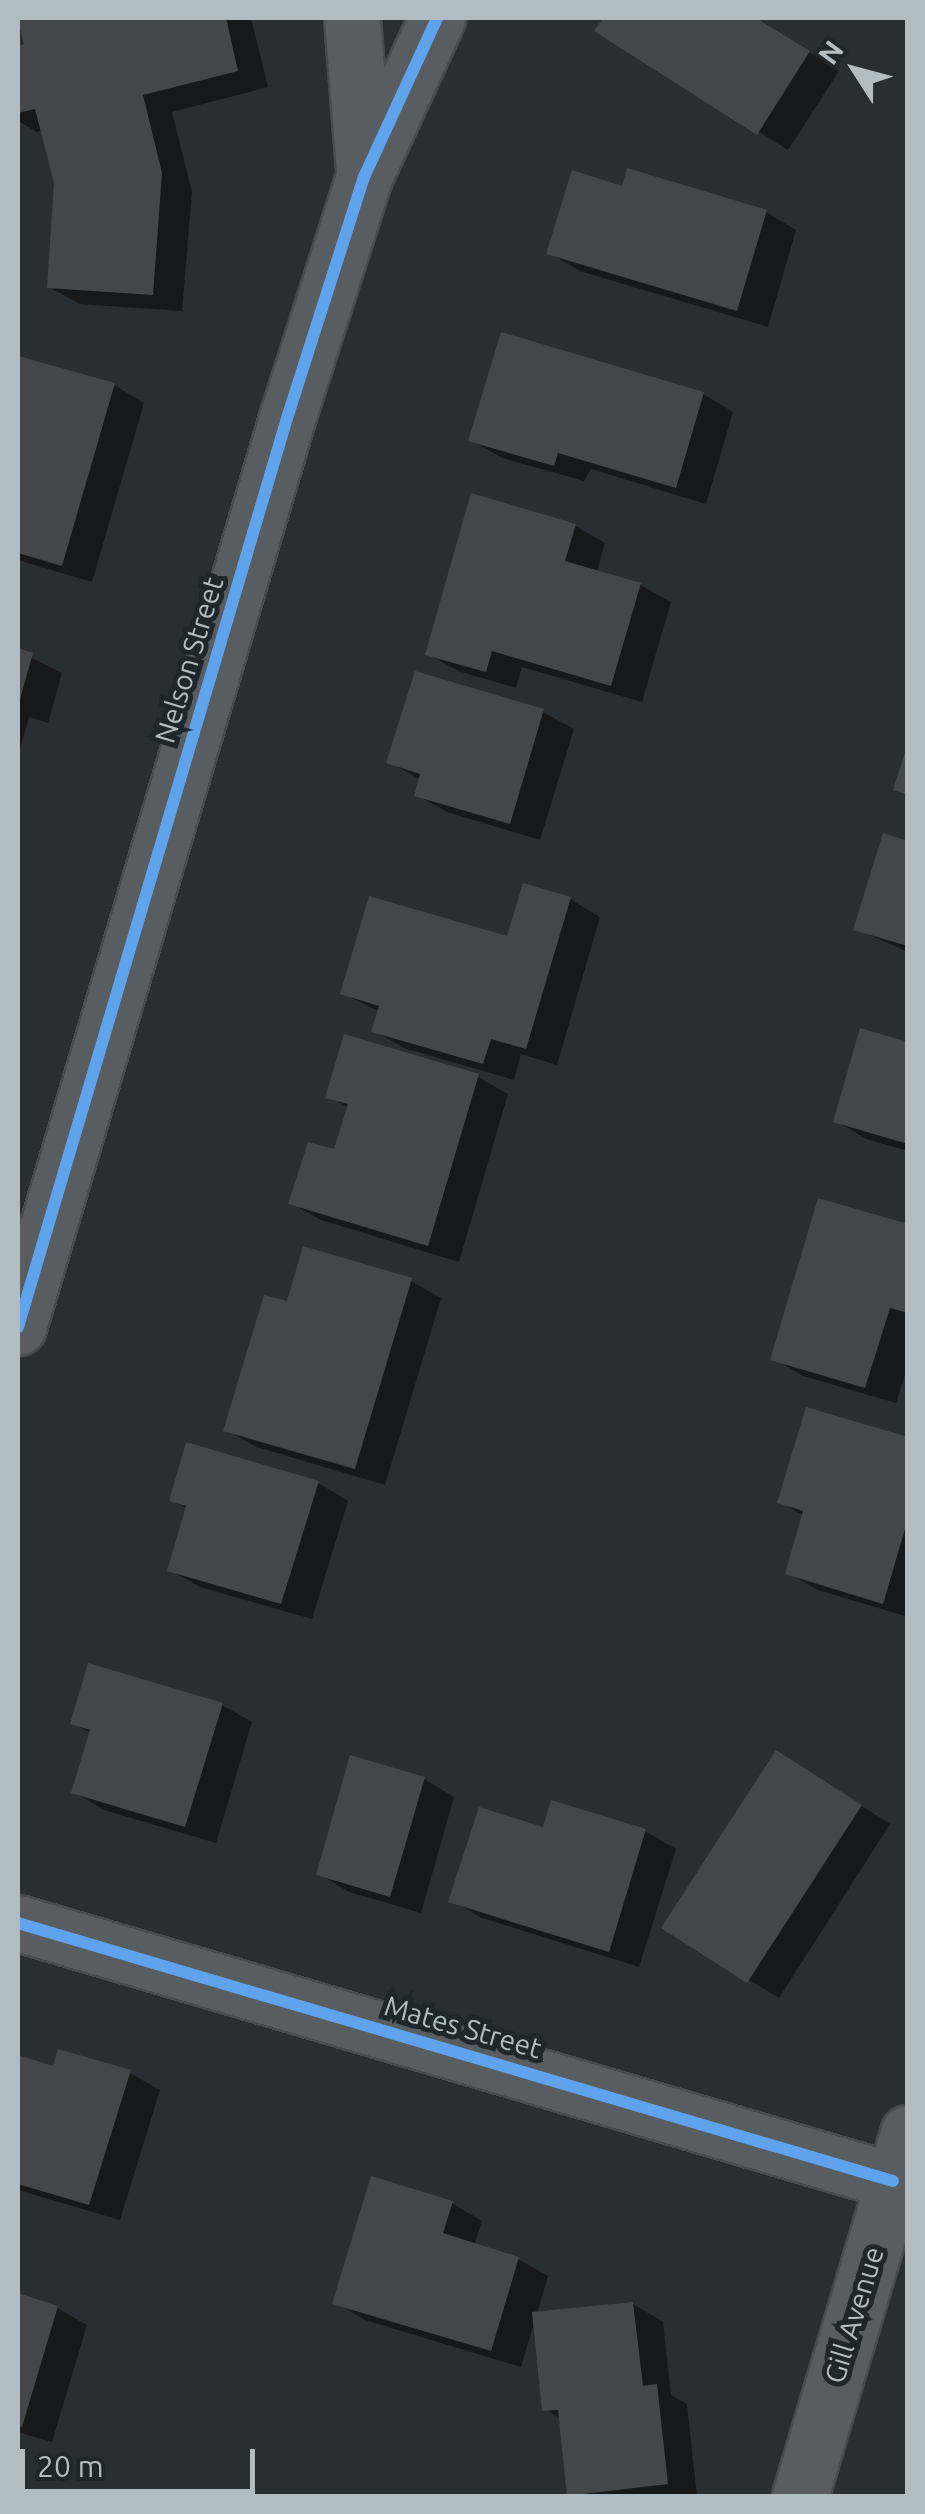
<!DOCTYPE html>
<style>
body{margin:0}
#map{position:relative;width:925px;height:2514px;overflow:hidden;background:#282f32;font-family:Ubuntu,sans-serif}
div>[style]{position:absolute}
.shadow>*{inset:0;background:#0007}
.building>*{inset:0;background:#42484a}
.roads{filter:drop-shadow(2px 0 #464b4d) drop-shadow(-2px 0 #464b4d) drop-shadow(0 2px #464b4d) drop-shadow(0 -2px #464b4d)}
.minor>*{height:55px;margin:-27.5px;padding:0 27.5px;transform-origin:27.5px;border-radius:27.5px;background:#575d61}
.tertiary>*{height:55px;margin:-27.5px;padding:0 27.5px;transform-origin:27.5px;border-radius:27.5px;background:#575d61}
.cycleway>*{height:12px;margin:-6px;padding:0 6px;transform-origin:6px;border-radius:6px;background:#60a3ed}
span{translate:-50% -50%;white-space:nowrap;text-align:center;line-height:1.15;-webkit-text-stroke:10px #1d272c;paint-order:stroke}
.street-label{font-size:28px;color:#b2bdc3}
.frame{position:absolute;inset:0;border:20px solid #b2bdc3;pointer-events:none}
.north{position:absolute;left:805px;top:20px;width:100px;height:100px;-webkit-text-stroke:8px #1d272c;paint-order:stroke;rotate:306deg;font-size:28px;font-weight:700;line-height:40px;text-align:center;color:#b2bdc3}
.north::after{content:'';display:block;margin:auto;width:35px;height:45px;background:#b2bdc3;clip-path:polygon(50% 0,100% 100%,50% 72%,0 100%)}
.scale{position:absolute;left:20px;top:2449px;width:235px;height:45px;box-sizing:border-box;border:5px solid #b2bdc3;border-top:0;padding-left:12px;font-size:30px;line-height:35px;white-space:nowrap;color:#b2bdc3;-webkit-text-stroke:8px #1d272c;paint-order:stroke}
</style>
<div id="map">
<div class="shadow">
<i style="clip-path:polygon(32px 18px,251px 18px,268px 87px,172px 112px,192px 192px,182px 311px,80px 304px,49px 287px,56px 183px,43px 130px,37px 132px,18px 121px,18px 49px,27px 46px,18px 24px)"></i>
<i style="clip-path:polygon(606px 18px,754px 18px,839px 71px,788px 150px,598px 30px)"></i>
<i style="clip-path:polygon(624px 189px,766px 212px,796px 230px,768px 327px,580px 271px,549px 253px)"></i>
<i style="clip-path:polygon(18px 358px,114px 385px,144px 403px,92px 582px,18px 560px)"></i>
<i style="clip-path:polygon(703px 394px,733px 412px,706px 504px,591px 469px,584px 481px,502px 458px,471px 440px)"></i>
<i style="clip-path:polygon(575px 526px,605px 543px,597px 571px,640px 585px,671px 602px,642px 702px,522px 667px,516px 688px,458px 671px,428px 654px)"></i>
<i style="clip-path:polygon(18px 651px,62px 673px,48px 723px,29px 717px,18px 756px)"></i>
<i style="clip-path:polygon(416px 674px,543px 712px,574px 729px,540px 840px,447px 812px,417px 795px,421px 780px,389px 762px)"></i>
<i style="clip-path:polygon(908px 843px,908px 952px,856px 929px)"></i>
<i style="clip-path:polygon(570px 899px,600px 917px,557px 1065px,521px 1054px,514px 1080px,404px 1048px,374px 1031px,380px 1012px,342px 993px,509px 939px)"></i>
<i style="clip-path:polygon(908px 1045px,908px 1151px,866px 1139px,836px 1121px)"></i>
<i style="clip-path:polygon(478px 1077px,508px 1094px,459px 1262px,321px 1220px,291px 1203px,336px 1153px,349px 1108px,328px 1096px)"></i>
<i style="clip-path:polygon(908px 1227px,908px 1365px,896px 1403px,803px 1376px,773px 1358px)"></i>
<i style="clip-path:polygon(411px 1281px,441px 1298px,385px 1485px,257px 1447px,226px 1430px,289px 1304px)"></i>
<i style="clip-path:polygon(908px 1439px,908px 1617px,818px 1590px,788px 1573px,804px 1516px,780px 1502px)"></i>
<i style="clip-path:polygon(318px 1483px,348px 1501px,312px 1619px,200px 1587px,170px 1570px,188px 1509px,172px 1500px)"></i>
<i style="clip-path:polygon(222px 1705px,252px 1722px,216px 1843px,104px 1810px,74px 1792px,92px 1734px,73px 1723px)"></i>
<i style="clip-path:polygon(807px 1771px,890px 1824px,779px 1998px,749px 1980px)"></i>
<i style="clip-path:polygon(424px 1779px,454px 1797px,421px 1913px,349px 1892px,319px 1874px)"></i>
<i style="clip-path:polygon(545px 1830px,645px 1831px,676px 1849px,639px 1967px,482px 1918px,451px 1900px)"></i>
<i style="clip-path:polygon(18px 2058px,55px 2069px,130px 2073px,160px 2090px,120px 2220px,18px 2190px)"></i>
<i style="clip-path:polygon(373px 2179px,452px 2203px,482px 2221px,474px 2246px,518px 2259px,548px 2276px,537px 2314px,633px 2304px,663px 2322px,671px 2395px,687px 2404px,697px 2496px,570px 2495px,561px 2419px,545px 2409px,535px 2320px,521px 2367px,365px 2320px,335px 2302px)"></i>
<i style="clip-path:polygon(18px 2296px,57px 2308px,87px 2325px,52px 2442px,18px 2432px)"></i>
</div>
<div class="building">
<i style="clip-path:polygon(26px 18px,226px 18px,238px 71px,143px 95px,162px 173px,153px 295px,47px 288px,54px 183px,35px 109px,18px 113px,18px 46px,24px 44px,18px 21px)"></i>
<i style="clip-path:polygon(603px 18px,756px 18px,810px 51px,757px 135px,594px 31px)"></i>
<i style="clip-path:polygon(627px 168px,767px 210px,737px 311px,546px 254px,572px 170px,622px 186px)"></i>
<i style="clip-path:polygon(501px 332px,704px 392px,676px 488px,558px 453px,554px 466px,468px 441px)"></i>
<i style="clip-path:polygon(18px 356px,115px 383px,62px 566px,18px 553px)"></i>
<i style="clip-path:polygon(471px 493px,576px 524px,565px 561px,641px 583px,611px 686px,492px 651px,486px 672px,425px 655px)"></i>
<i style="clip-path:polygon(18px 648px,33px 653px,19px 703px,18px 703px)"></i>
<i style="clip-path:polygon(415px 671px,544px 709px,510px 824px,414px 796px,420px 774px,386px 763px)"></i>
<i style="clip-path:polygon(907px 746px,908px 746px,908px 795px,893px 790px)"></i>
<i style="clip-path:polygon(883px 833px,908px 841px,908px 946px,853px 930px)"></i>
<i style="clip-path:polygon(523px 883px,571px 897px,526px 1049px,491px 1039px,483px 1064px,371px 1032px,379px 1006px,340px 994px,369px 896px,507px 936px)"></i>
<i style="clip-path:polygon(860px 1028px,908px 1042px,908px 1144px,833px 1122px)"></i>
<i style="clip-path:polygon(344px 1034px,479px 1074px,428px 1246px,288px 1204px,308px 1142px,334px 1149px,348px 1104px,325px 1098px)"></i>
<i style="clip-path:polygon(818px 1198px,908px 1224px,908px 1313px,890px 1308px,865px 1388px,770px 1360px)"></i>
<i style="clip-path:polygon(303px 1246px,412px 1278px,355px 1469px,223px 1431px,264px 1295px,287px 1301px)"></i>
<i style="clip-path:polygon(806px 1407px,908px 1437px,908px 1519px,883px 1604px,785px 1574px,803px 1511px,777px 1503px)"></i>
<i style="clip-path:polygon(186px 1442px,319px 1481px,281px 1604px,167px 1571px,186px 1506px,169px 1501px)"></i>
<i style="clip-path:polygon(88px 1663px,223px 1703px,185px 1827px,71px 1793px,90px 1730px,70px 1724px)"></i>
<i style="clip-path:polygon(776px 1750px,862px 1805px,747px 1983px,661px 1928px)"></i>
<i style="clip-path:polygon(350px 1755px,425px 1777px,390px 1897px,316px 1875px)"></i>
<i style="clip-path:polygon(551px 1800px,646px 1829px,609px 1952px,448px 1902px,479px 1807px,543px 1827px)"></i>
<i style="clip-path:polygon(58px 2049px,131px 2070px,89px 2205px,18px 2184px,18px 2055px,53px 2066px)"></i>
<i style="clip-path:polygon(371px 2176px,453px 2201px,443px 2233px,519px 2257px,491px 2351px,332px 2304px)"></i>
<i style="clip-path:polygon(18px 2293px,58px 2306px,22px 2427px,18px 2426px)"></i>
<i style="clip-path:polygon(633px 2302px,643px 2386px,657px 2384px,668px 2484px,567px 2496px,558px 2410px,542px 2411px,532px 2312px)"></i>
</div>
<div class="roads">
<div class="minor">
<i style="left:18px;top:1923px;width:912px;rotate:16.43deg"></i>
<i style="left:800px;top:2496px;width:379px;rotate:-73.4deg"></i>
</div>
<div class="tertiary">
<i style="left:352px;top:18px;width:151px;rotate:85.5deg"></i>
<i style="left:18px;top:1327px;width:951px;rotate:-73.51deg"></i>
<i style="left:288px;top:415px;width:250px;rotate:-72.3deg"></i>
<i style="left:364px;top:177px;width:175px;rotate:-65.3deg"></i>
</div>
</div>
<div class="cycleway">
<i style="left:18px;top:1327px;width:951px;rotate:-73.51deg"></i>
<i style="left:288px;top:415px;width:250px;rotate:-72.3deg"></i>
<i style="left:364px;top:177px;width:175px;rotate:-65.3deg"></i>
<i style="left:18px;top:1923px;width:912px;rotate:16.43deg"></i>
</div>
<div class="street-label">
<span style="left:189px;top:660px;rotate:-73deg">Nelson Street</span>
<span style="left:463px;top:2027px;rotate:16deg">Mates Street</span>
<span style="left:854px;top:2315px;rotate:-73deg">Gill Avenue</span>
</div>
<div class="frame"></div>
<div class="north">N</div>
<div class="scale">20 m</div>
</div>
